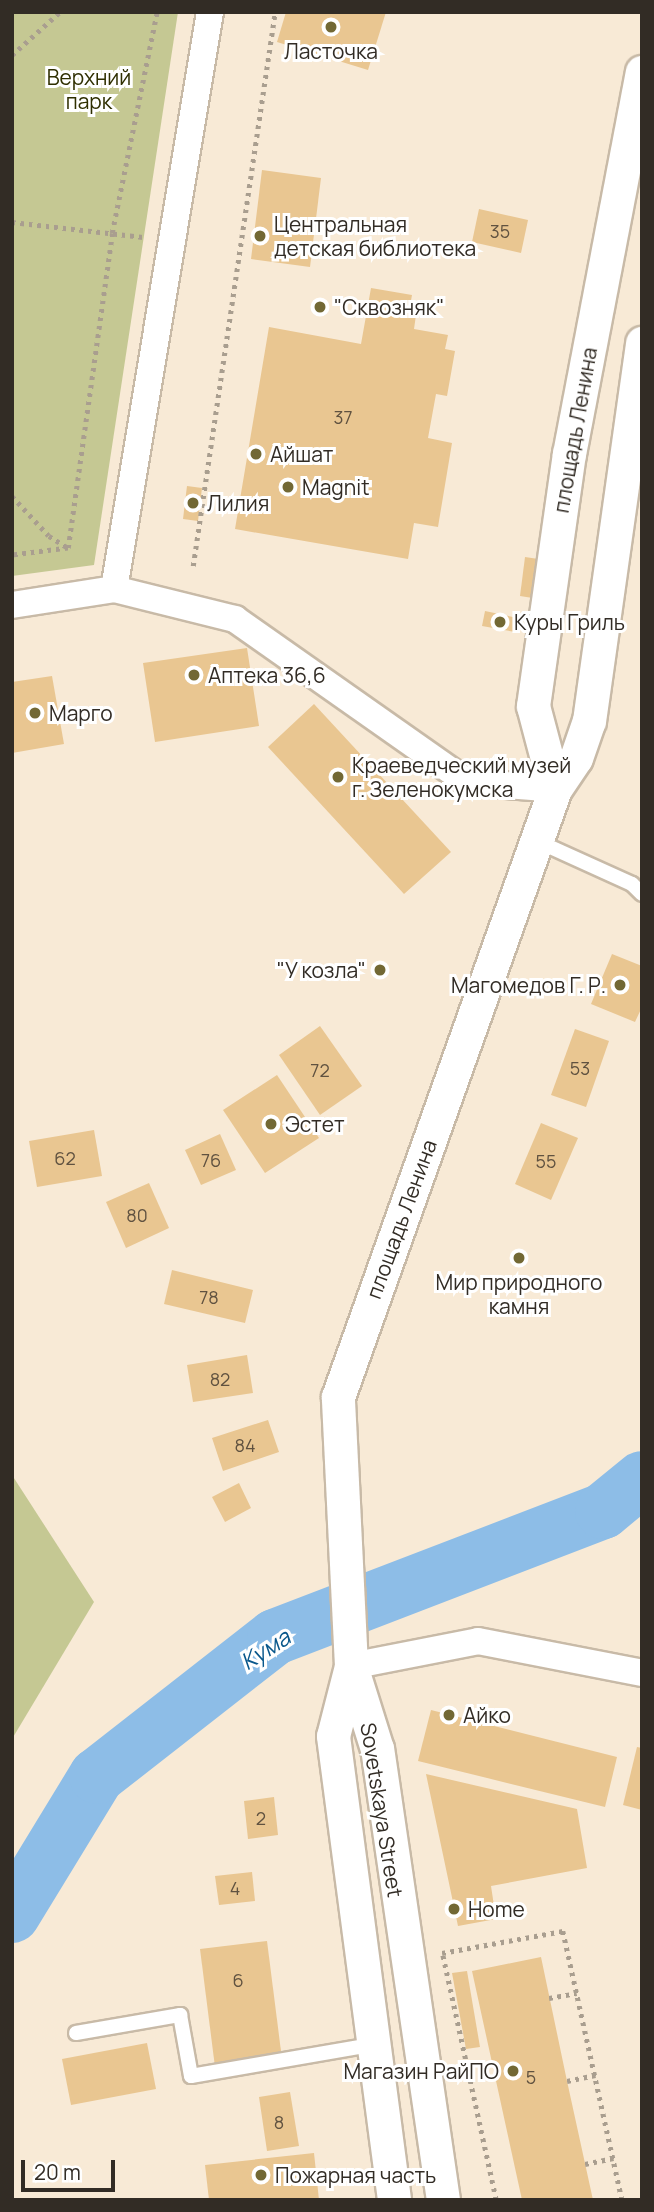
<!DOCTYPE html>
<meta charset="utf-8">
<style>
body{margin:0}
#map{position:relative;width:654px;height:2212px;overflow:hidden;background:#f8ead6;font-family:Manrope,sans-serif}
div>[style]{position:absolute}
.green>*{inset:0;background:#c5c893}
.river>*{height:56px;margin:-28px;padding:0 28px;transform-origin:28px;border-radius:28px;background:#8dbde7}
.building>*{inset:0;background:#e9c691}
.path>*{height:4.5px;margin-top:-2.25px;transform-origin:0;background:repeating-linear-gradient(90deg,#a99e8f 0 3.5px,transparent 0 8.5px)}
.roads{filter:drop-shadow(2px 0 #c8baa7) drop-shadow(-2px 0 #c8baa7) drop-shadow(0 2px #c8baa7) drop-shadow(0 -2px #c8baa7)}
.service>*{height:14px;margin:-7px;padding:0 7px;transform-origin:7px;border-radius:7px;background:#fff}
.minor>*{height:26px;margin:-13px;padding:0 13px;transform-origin:13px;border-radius:13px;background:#fff}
.tertiary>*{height:33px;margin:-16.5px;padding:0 16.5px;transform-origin:16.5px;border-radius:16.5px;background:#fff}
.dots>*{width:19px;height:19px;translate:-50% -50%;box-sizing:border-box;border:4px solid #fff;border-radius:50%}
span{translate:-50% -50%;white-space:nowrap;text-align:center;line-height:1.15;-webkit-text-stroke:6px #fff;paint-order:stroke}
.number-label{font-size:18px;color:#605240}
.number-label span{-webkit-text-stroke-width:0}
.poi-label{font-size:21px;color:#322c25}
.left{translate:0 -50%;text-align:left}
.right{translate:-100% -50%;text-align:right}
.park-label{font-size:21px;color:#2f2f00}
.street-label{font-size:21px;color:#322c25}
.water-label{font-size:23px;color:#09578b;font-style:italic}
.frame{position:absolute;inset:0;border:14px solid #322c25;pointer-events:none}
.scale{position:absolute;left:21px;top:2160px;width:94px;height:32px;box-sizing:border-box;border:4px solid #322c25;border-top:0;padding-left:9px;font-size:21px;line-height:24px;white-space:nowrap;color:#322c25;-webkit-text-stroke:5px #fff;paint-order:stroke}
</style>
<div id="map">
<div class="green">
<i style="clip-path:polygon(12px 12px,178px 12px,94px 565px,12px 576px)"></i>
<i style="clip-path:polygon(12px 1475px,94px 1602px,12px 1739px)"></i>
</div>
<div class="river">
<i style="left:12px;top:1915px;width:163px;rotate:-58.6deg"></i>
<i style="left:97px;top:1776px;width:226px;rotate:-38deg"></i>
<i style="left:275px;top:1637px;width:351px;rotate:-21deg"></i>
<i style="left:603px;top:1511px;width:50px;rotate:-39.4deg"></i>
</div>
<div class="building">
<i style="clip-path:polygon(286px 12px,386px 12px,368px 70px,277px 42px)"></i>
<i style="clip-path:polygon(262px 170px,321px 178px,310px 267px,251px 259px)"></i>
<i style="clip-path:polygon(479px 209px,528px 220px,521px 253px,472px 242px)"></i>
<i style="clip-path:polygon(371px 288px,412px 295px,410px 306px,417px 308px,414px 329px,448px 335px,445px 349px,455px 351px,447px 396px,436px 394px,428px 438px,452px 443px,438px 527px,414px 523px,408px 559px,235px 529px,269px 327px,361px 344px)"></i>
<i style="clip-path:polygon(187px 486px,202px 488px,198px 521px,183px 519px)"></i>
<i style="clip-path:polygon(525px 557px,545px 560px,539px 599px,520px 596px)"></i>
<i style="clip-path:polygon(485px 611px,518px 618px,515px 632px,482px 626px)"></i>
<i style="clip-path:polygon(247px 648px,259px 726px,155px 742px,143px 663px)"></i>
<i style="clip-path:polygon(52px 676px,64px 744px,12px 753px,12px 682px)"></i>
<i style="clip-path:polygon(314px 704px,451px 852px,404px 894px,268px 747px)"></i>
<i style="clip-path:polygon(612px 954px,642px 966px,642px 1007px,635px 1022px,591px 1004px)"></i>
<i style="clip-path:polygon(320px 1026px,362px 1086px,320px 1115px,279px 1055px)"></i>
<i style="clip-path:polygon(575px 1029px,609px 1041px,586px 1107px,551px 1095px)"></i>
<i style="clip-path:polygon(277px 1075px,319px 1138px,265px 1173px,223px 1110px)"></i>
<i style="clip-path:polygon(541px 1123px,578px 1138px,551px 1200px,515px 1184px)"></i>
<i style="clip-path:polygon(94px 1130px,102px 1176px,37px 1187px,29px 1141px)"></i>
<i style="clip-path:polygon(220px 1134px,236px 1170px,201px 1185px,185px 1150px)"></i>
<i style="clip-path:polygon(149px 1183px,169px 1228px,126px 1248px,106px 1202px)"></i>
<i style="clip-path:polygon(172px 1270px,253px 1290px,245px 1323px,164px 1304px)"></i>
<i style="clip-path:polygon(247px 1355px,253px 1393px,193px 1402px,187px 1365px)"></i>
<i style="clip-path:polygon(268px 1420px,279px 1452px,223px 1471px,212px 1438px)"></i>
<i style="clip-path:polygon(239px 1483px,251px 1508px,225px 1522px,212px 1497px)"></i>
<i style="clip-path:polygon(431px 1710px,617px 1757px,605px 1807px,418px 1761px)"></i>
<i style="clip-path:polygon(637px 1747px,642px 1748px,642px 1810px,623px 1805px)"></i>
<i style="clip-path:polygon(426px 1774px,577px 1809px,587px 1868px,491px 1886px,496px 1919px,458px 1926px)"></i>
<i style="clip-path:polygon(274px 1797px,278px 1835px,248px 1839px,244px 1801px)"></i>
<i style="clip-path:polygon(252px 1872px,255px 1901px,219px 1905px,215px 1876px)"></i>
<i style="clip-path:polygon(267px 1941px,282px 2059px,215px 2067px,200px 1949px)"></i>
<i style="clip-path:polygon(541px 1957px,567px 2081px,593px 2200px,522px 2200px,472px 1971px)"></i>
<i style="clip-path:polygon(467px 1971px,480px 2047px,466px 2049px,452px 1973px)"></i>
<i style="clip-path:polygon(147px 2043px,156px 2089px,71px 2105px,62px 2059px)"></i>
<i style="clip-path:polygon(290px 2092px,299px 2146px,267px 2151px,259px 2097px)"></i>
<i style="clip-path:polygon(314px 2153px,319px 2200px,209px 2200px,205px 2165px)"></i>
</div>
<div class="path">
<i style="left:12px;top:55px;width:64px;rotate:-41.9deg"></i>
<i style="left:12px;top:222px;width:132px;rotate:6.5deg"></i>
<i style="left:12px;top:496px;width:54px;rotate:47.2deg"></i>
<i style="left:49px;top:536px;width:22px;rotate:32deg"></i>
<i style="left:68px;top:548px;width:56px;rotate:172.9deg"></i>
<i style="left:68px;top:548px;width:318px;rotate:-82deg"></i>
<i style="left:112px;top:233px;width:226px;rotate:-78.5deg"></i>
<i style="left:193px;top:566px;width:560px;rotate:-81.58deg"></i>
<i style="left:549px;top:1998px;width:28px;rotate:-10deg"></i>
<i style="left:567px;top:2081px;width:29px;rotate:-12deg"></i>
<i style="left:585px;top:2164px;width:29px;rotate:-12deg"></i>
<i style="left:496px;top:2200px;width:253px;rotate:-102.3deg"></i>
<i style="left:442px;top:1953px;width:123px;rotate:-10.3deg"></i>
<i style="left:563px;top:1931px;width:275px;rotate:77.6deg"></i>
</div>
<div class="roads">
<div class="service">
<i style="left:537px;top:841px;width:104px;rotate:24.4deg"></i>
<i style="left:632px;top:884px;width:14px;rotate:45deg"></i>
<i style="left:76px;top:2033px;width:106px;rotate:-9.8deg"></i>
<i style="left:180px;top:2015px;width:62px;rotate:79.8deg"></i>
<i style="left:191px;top:2076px;width:183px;rotate:-9.8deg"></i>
</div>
<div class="minor">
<i style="left:114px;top:589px;width:585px;rotate:-80.55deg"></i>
<i style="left:12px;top:605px;width:103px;rotate:-8.9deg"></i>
<i style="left:114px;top:589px;width:125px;rotate:13.9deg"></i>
<i style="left:235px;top:619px;width:284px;rotate:35.1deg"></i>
<i style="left:467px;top:782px;width:88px;rotate:4.5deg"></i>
<i style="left:351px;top:1666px;width:129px;rotate:-11.1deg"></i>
<i style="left:478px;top:1641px;width:167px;rotate:11deg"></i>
</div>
<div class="tertiary">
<i style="left:555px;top:789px;width:86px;rotate:-104.8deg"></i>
<i style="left:533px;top:706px;width:255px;rotate:-81.9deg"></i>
<i style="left:569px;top:454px;width:389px;rotate:-79.2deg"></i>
<i style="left:351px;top:1666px;width:72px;rotate:104.4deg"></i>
<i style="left:333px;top:1736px;width:468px;rotate:82.5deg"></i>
<i style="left:443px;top:2200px;width:456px;rotate:-98.3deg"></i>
<i style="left:377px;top:1749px;width:87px;rotate:-107.4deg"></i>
<i style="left:351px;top:1666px;width:269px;rotate:-92.8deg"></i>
<i style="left:338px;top:1397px;width:646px;rotate:-70.36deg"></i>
<i style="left:555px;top:789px;width:37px;rotate:-56deg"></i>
<i style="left:576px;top:758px;width:39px;rotate:-71deg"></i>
<i style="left:589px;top:721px;width:382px;rotate:-82deg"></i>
</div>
</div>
<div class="dots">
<i style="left:331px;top:27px;background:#726834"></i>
<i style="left:260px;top:236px;background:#726834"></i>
<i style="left:320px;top:307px;background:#726834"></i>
<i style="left:256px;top:454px;background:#726834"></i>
<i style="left:288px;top:487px;background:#726834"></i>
<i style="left:193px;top:503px;background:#726834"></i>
<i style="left:500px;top:622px;background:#726834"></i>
<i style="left:194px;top:675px;background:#726834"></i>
<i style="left:35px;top:713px;background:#726834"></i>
<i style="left:338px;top:777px;background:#726834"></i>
<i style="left:380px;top:970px;background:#726834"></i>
<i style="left:620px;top:985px;background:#726834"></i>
<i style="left:271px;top:1124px;background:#726834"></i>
<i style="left:519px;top:1258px;background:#726834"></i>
<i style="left:449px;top:1715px;background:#726834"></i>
<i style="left:454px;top:1909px;background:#726834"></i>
<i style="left:513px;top:2071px;background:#726834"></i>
<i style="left:261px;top:2175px;background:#726834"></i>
</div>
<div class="number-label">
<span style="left:500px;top:231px">35</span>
<span style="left:343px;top:417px">37</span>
<span style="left:580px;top:1068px">53</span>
<span style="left:320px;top:1070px">72</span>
<span style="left:65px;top:1158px">62</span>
<span style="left:211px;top:1160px">76</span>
<span style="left:546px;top:1161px">55</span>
<span style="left:137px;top:1215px">80</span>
<span style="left:209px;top:1297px">78</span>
<span style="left:220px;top:1379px">82</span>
<span style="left:245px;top:1445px">84</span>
<span style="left:261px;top:1818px">2</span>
<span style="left:235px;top:1888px">4</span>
<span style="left:238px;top:1980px">6</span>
<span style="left:531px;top:2077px">5</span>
<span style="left:279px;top:2122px">8</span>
</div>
<div class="poi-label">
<span style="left:331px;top:51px">Ласточка</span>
<span class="left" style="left:274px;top:236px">Центральная<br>детская библиотека</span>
<span class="left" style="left:334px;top:307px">"Сквозняк"</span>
<span class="left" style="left:270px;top:454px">Айшат</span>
<span class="left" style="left:302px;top:487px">Magnit</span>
<span class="left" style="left:207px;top:503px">Лилия</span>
<span class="left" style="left:514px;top:622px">Куры Гриль</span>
<span class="left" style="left:208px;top:675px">Аптека 36,6</span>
<span class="left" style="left:49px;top:713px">Марго</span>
<span class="left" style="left:352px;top:777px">Краеведческий музей<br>г. Зеленокумска</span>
<span class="right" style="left:366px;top:970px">"У козла"</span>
<span class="right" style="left:606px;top:985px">Магомедов Г. Р.</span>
<span class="left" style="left:285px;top:1124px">Эстет</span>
<span style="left:519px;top:1294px">Мир природного<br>камня</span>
<span class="left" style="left:463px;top:1715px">Айко</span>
<span class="left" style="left:468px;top:1909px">Home</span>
<span class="right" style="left:499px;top:2071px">Магазин РайПО</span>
<span class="left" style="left:275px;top:2175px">Пожарная часть</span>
</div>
<div class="park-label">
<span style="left:89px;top:89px">Верхний<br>парк</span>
</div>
<div class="street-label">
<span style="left:575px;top:430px;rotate:-80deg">площадь Ленина</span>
<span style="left:401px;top:1219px;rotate:-70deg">площадь Ленина</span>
<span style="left:382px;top:1810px;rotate:81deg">Sovetskaya Street</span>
</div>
<div class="water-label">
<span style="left:265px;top:1649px;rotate:-33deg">Кума</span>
</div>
<div class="frame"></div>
<div class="scale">20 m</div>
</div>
